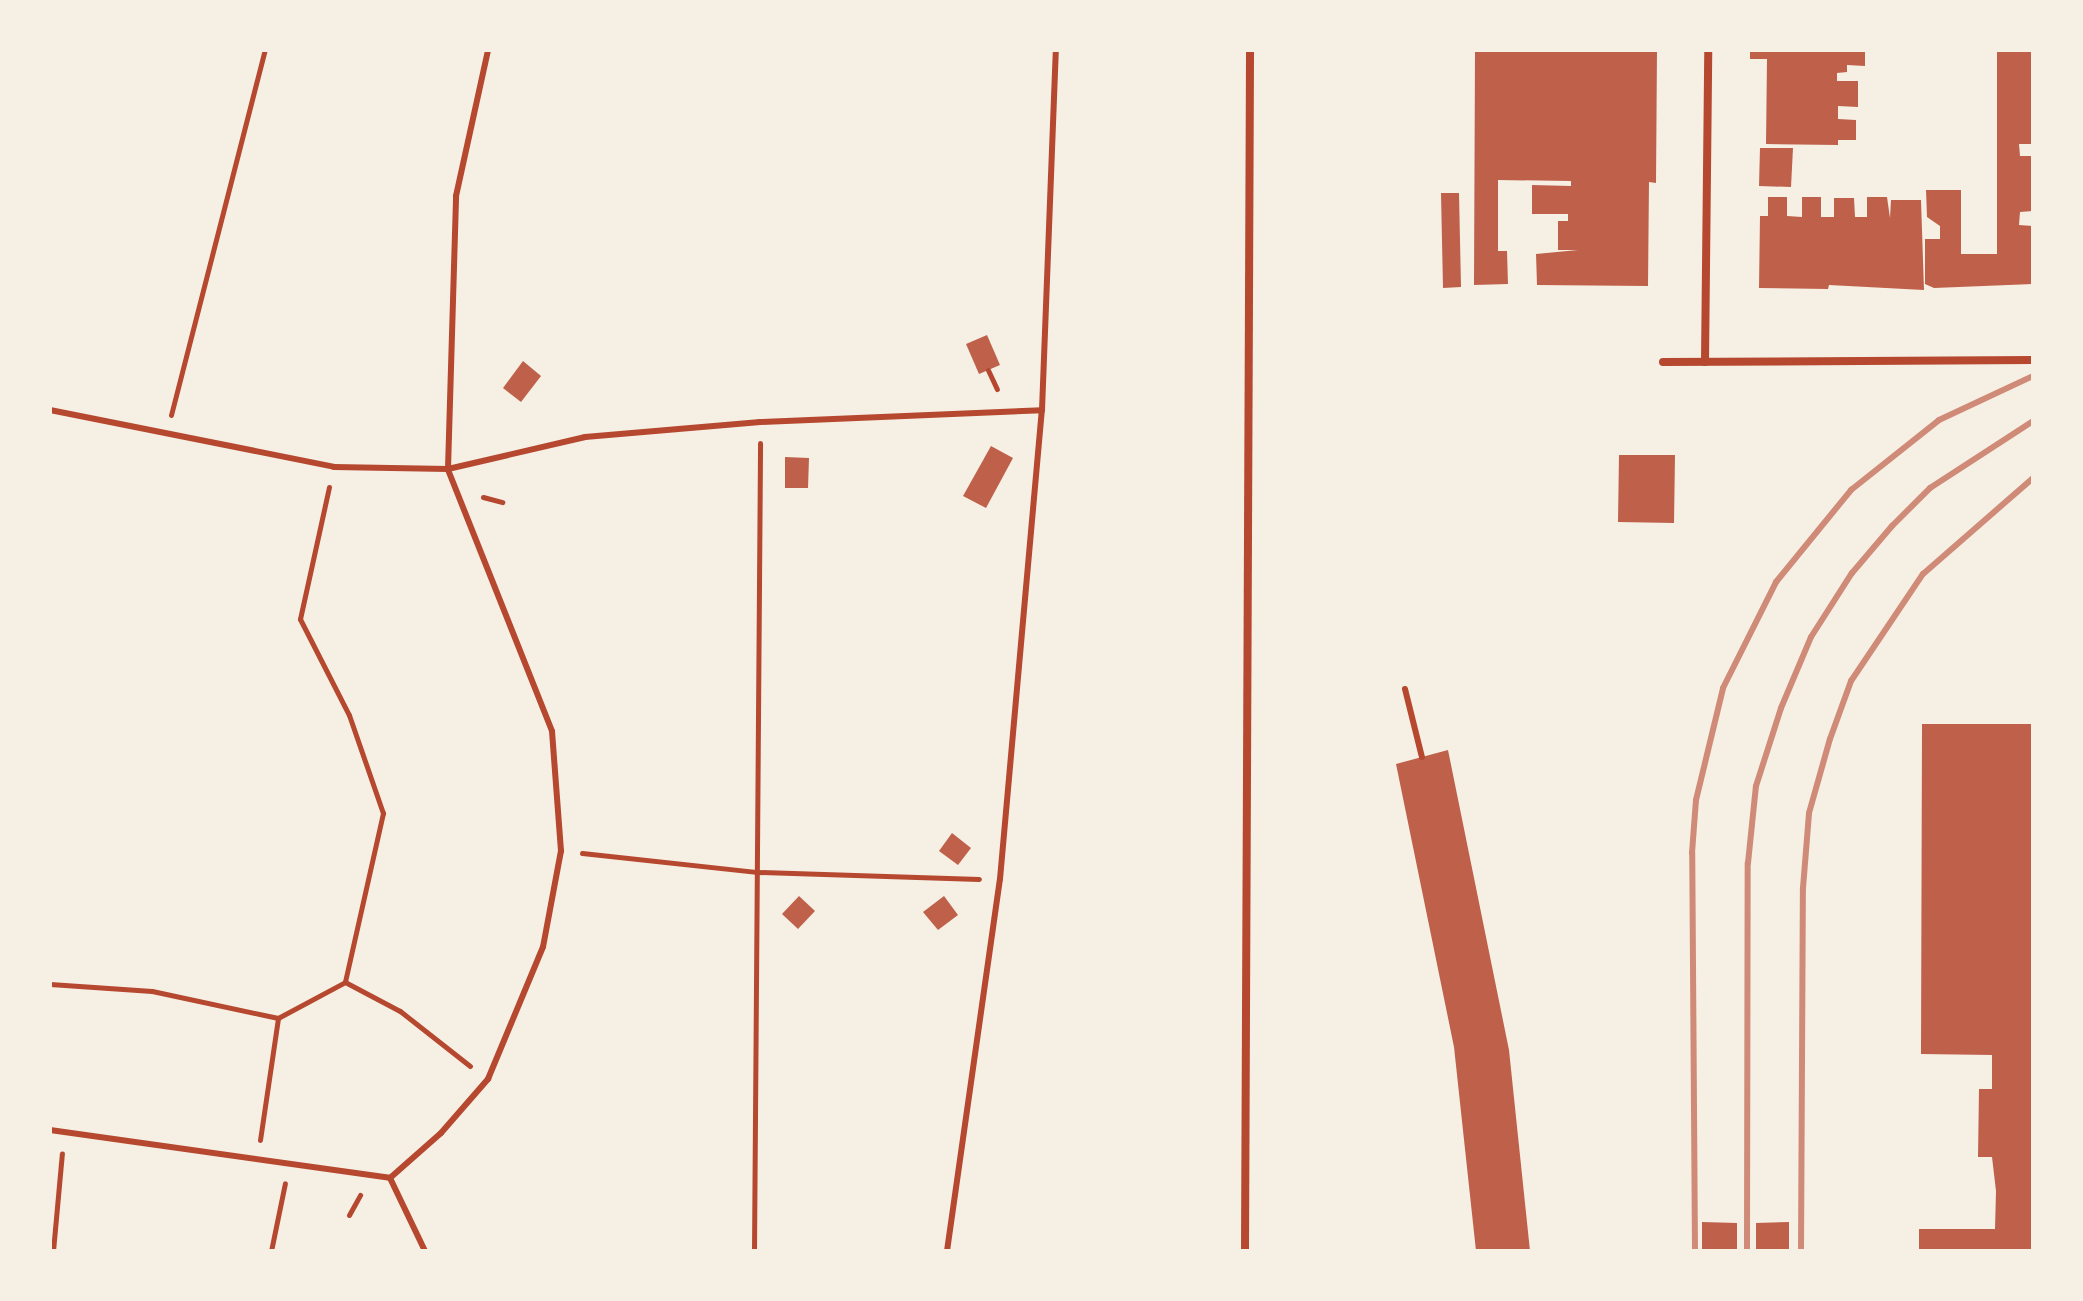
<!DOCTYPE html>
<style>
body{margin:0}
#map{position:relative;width:2083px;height:1301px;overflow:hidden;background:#f6efe4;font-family:"Titillium Web",sans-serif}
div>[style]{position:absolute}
.building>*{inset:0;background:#bf614a}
.path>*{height:5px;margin:-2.5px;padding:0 2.5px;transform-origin:2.5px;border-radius:2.5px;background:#b5482f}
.service>*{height:6px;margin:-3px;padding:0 3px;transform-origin:3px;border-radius:3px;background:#b5482f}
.minor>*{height:8px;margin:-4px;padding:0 4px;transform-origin:4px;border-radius:4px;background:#b5482f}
.rail>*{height:6px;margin:-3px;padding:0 3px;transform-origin:3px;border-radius:3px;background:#cf8b77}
span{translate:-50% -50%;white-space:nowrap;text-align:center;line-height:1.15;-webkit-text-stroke:6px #f6efe4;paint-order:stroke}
.frame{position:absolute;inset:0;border:52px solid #f6efe4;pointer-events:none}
</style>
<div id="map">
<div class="building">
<i style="clip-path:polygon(1475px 50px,1657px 50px,1656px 183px,1649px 182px,1648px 286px,1537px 285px,1536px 254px,1578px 250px,1558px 250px,1558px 221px,1568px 221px,1568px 214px,1532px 214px,1532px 185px,1571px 186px,1571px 181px,1498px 180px,1498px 251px,1507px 251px,1508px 284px,1474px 285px)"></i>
<i style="clip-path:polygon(1750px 50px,1865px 50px,1865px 66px,1847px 65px,1847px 72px,1837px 73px,1837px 81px,1858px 81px,1858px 107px,1838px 106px,1838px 119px,1856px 120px,1856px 140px,1838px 140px,1838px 145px,1766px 144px,1767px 59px,1750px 59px)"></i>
<i style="clip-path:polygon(1997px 50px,2033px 50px,2033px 144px,2019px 144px,2020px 156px,2033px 156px,2033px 211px,2020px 212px,2019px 225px,2033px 226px,2033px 284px,1934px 288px,1925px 284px,1925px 239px,1940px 239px,1940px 226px,1927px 217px,1926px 190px,1961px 190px,1961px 254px,1997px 254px)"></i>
<i style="clip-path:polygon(1760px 148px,1793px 148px,1791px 187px,1759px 186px)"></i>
<i style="clip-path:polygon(1441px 193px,1459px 193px,1461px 287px,1443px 288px)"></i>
<i style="clip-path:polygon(1768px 197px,1787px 197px,1787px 216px,1802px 217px,1802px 197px,1821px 197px,1821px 217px,1834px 217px,1834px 198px,1854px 198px,1855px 217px,1867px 217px,1867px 197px,1887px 197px,1890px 218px,1891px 200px,1921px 200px,1924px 290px,1829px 285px,1828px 289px,1759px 288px,1760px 216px,1768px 216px)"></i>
<i style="clip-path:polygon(987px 335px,1000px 365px,979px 374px,966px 344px)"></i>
<i style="clip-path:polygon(523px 361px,541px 376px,521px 402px,503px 388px)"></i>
<i style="clip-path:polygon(991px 446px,1013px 458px,986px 508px,963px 496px)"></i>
<i style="clip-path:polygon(1619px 455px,1675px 455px,1674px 523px,1618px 522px)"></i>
<i style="clip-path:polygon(785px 457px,809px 458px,808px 488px,785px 488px)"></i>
<i style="clip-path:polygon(1922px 724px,2033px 724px,2033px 1251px,1919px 1251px,1919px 1229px,1995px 1229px,1996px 1191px,1992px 1157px,1978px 1157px,1979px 1089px,1992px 1089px,1992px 1055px,1921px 1054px)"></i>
<i style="clip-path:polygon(1448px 750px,1509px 1050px,1530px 1251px,1476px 1251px,1454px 1047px,1396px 764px)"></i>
<i style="clip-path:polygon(952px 833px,971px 848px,958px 865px,939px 851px)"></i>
<i style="clip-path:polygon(799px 896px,815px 911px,798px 929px,782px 914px)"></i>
<i style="clip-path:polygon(944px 896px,958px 915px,938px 930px,923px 912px)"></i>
<i style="clip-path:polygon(1702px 1222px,1737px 1223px,1737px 1251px,1702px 1251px)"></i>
<i style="clip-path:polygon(1789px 1222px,1789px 1251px,1756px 1251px,1756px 1223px)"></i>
</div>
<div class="path">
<i style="left:988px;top:370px;width:21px;rotate:65deg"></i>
<i style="left:171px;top:415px;width:377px;rotate:-75.6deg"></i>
<i style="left:329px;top:487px;width:135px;rotate:102.4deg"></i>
<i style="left:300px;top:619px;width:108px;rotate:63deg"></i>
<i style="left:349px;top:715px;width:104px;rotate:70.9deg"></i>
<i style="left:383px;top:813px;width:173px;rotate:102.7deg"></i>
<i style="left:483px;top:497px;width:20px;rotate:15deg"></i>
<i style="left:582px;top:853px;width:177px;rotate:6.2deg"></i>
<i style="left:758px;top:872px;width:221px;rotate:1.8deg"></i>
<i style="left:50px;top:984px;width:102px;rotate:3.9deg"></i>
<i style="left:152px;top:991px;width:129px;rotate:12.1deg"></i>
<i style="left:278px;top:1018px;width:76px;rotate:-28.2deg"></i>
<i style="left:345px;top:982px;width:62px;rotate:27.8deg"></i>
<i style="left:400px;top:1011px;width:89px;rotate:38.2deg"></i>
<i style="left:260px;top:1140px;width:123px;rotate:-81.6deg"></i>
<i style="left:349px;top:1215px;width:23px;rotate:-61deg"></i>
<i style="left:53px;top:1251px;width:98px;rotate:-84.8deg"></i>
<i style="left:271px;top:1251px;width:69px;rotate:-78.4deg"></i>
<i style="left:754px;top:1251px;width:808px;rotate:-89.57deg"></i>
</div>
<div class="service">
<i style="left:50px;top:410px;width:290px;rotate:11.3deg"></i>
<i style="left:334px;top:467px;width:114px;rotate:1deg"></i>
<i style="left:448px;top:469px;width:141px;rotate:-13.1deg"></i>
<i style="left:585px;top:437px;width:176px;rotate:-4.9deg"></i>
<i style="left:760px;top:422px;width:282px;rotate:-2.4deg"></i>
<i style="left:1405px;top:689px;width:70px;rotate:76deg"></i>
<i style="left:50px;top:1130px;width:343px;rotate:8deg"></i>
<i style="left:425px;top:1251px;width:81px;rotate:-115.6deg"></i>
<i style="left:390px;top:1178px;width:68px;rotate:-41.4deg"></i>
<i style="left:441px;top:1133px;width:72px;rotate:-49deg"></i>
<i style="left:488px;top:1079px;width:143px;rotate:-67.4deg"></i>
<i style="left:543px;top:947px;width:98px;rotate:-79.4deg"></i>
<i style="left:561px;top:851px;width:120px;rotate:-94.3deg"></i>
<i style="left:552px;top:731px;width:282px;rotate:-111.7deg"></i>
<i style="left:448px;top:469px;width:273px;rotate:-88.3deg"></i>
<i style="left:456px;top:196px;width:149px;rotate:-77.6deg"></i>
<i style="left:947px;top:1251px;width:376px;rotate:-81.9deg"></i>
<i style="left:1000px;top:879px;width:471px;rotate:-84.9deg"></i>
<i style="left:1042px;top:410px;width:360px;rotate:-87.8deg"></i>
</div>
<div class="minor">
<i style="left:1663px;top:362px;width:370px;rotate:-0.3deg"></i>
<i style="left:1705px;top:362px;width:312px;rotate:-89.4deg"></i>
<i style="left:1245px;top:1251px;width:1201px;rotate:-89.76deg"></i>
</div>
<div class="rail">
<i style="left:1695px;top:1251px;width:398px;rotate:-90.4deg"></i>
<i style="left:1692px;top:853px;width:53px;rotate:-85.7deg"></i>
<i style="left:1696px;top:800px;width:115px;rotate:-76.4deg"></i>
<i style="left:1723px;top:688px;width:119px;rotate:-63.4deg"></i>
<i style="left:1776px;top:582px;width:119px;rotate:-50.8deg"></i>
<i style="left:1851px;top:490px;width:112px;rotate:-38.5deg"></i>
<i style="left:1939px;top:420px;width:104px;rotate:-25.1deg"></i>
<i style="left:1747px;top:1251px;width:388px;rotate:-89.9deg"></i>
<i style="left:1748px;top:863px;width:77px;rotate:-84.1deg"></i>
<i style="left:1756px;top:786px;width:82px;rotate:-72.2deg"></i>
<i style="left:1781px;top:708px;width:77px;rotate:-67.1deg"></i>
<i style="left:1811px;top:637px;width:76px;rotate:-57.4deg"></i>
<i style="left:1852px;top:573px;width:62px;rotate:-49.6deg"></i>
<i style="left:1892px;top:526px;width:54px;rotate:-45deg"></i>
<i style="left:1930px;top:488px;width:123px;rotate:-33deg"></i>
<i style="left:1801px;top:1251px;width:363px;rotate:-89.7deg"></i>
<i style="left:1803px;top:888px;width:75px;rotate:-85.4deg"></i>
<i style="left:1809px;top:813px;width:77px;rotate:-74.2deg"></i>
<i style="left:1830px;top:739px;width:62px;rotate:-70.1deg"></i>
<i style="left:1851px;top:681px;width:129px;rotate:-56.1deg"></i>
<i style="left:1923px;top:574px;width:146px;rotate:-41.1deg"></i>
</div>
<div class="frame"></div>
</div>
